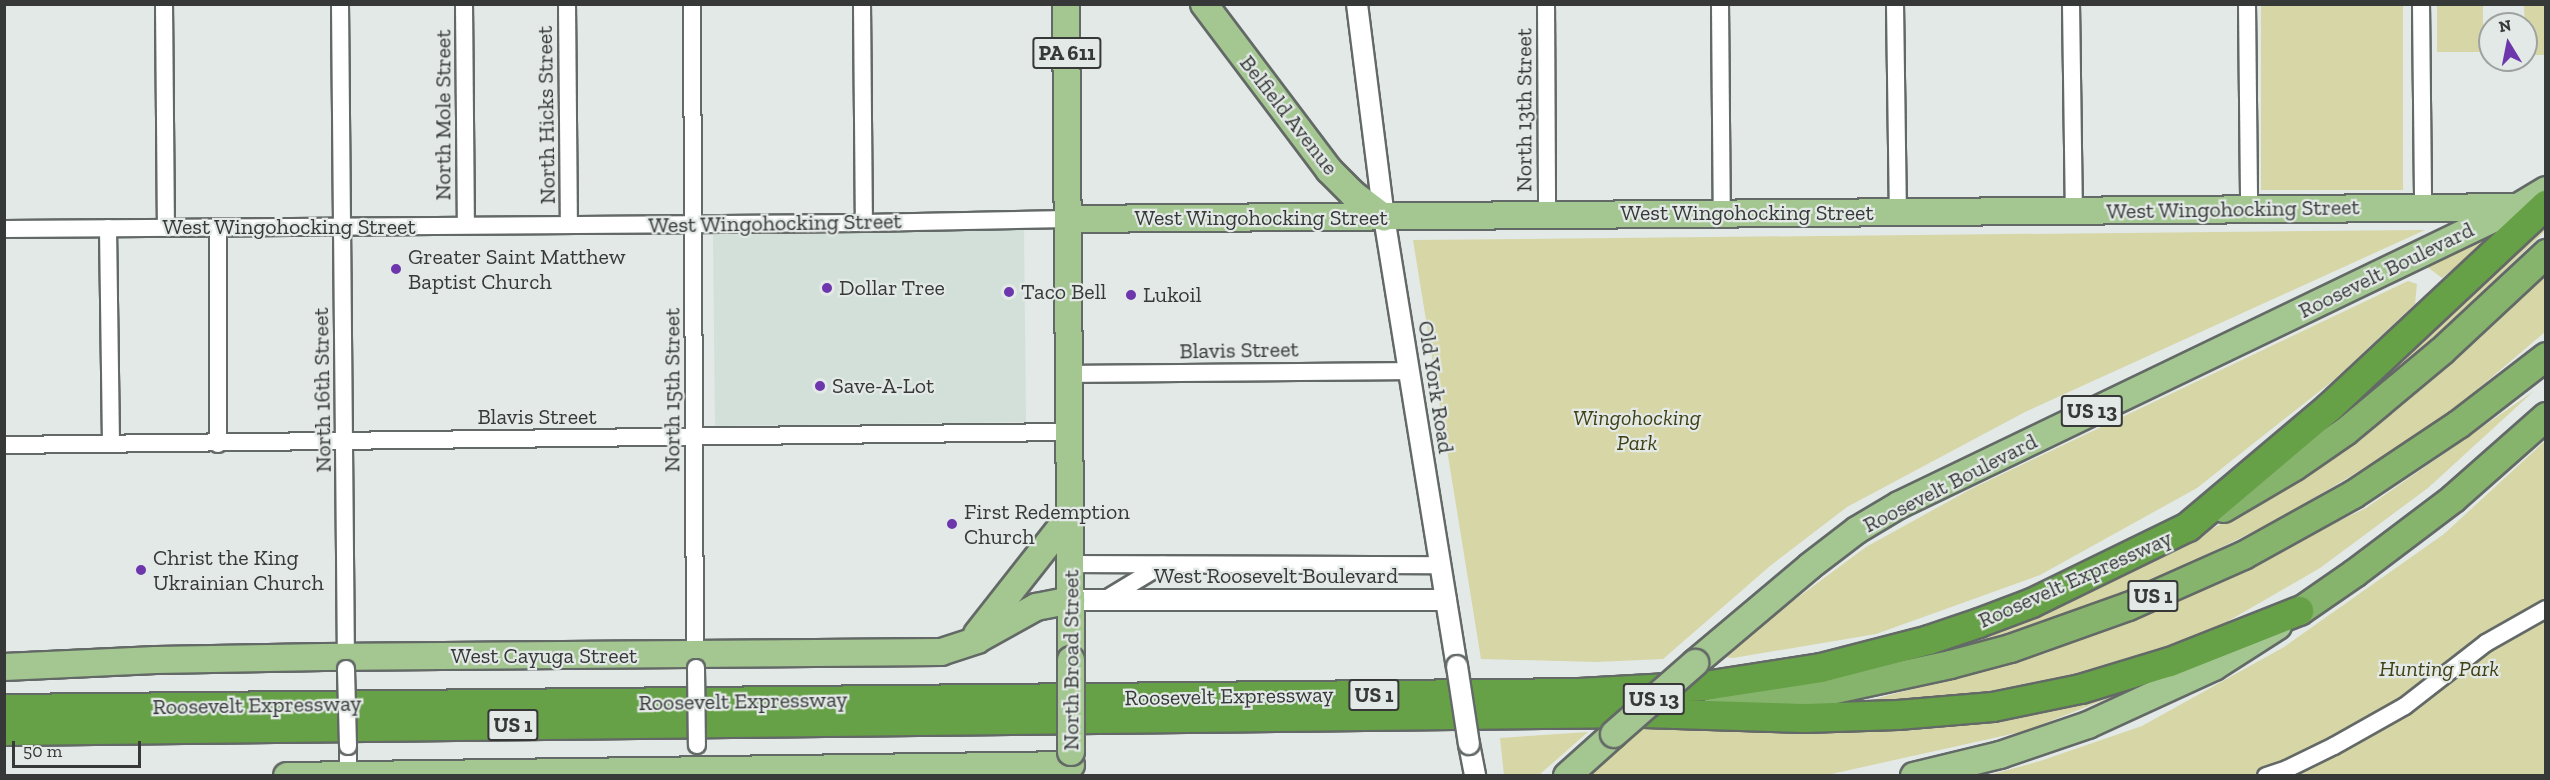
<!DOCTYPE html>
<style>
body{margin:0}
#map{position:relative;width:2550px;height:780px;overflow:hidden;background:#e3e9e6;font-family:"Zilla Slab",serif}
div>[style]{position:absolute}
.built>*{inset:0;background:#d2e0d9}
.green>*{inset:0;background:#d6d6a6}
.roads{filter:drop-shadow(2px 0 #636966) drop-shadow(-2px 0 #636966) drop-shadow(0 2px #636966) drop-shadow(0 -2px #636966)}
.minor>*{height:16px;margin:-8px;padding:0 8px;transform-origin:8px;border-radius:8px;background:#fff}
.tertiary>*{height:20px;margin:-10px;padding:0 10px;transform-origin:10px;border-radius:10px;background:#fff}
.primary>*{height:26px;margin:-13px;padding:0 13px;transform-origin:13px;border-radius:13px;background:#a4c791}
.trunk>*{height:27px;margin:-13.5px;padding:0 13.5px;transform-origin:13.5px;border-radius:13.5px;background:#86b46c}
.motorway>*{height:28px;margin:-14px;padding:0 14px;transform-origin:14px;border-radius:14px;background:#67a147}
.bridges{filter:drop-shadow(2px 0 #636966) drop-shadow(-2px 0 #636966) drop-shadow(0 2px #636966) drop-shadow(0 -2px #636966)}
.minor-bridge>*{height:16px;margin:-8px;padding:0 8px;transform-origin:8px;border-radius:8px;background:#fff}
.tertiary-bridge>*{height:20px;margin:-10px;padding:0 10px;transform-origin:10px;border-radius:10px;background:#fff}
.primary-bridge>*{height:26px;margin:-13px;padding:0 13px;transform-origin:13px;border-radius:13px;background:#a4c791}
.dots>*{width:16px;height:16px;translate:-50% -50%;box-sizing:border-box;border:3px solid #e3e9e6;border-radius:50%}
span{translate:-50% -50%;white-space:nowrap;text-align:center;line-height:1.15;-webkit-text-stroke:4.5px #e3e9e6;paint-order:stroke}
.shield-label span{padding:2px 4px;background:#e3e9e6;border:2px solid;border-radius:4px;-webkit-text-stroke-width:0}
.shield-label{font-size:21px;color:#363938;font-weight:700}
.street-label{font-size:22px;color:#363938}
.poi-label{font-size:22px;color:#363938}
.left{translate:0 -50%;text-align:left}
.park-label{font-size:22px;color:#414015;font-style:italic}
.frame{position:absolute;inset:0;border:6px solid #363938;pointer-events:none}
.north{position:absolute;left:2478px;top:12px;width:60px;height:60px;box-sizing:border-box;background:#e3e9e6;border:2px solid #9ea3a0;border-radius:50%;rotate:350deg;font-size:16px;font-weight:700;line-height:24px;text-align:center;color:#363938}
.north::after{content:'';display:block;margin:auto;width:21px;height:27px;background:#6d36ad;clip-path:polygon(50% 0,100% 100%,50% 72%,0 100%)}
.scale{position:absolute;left:12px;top:741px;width:129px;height:27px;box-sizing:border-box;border:3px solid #363938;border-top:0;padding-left:8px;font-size:18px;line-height:21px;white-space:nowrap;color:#363938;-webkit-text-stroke:4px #e3e9e6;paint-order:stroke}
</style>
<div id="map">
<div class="built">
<i style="clip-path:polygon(1024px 228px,1026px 422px,715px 426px,713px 232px)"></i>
</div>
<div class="green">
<i style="clip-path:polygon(2261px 5px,2403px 5px,2403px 190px,2261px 190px)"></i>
<i style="clip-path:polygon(2437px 5px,2483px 5px,2483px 52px,2437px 52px)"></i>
<i style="clip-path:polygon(2524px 5px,2545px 5px,2545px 55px,2526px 55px)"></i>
<i style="clip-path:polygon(2545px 212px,2545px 231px,2380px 391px,2259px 474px)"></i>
<i style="clip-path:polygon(2425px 230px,2025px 412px,1847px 507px,1770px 566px,1663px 659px,1596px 662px,1481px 659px,1413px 240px)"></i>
<i style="clip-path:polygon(2498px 232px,2442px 278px,2426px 266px)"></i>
<i style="clip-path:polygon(2545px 275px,2545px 332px,2432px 428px,2275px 521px,2118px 598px,1971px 645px,2129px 572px,2250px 509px,2351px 444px)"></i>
<i style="clip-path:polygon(2408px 281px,2417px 284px,2415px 304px,2335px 379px,2197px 488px,2040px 575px,1876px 634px,1733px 658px,1719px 656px,1866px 547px,1971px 489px)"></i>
<i style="clip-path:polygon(2534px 391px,2428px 488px,2320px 568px,2223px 624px,2129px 661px,2051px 680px,1945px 701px,1860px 703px,2047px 653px,2201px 587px,2366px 508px)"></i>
<i style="clip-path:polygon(2545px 441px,2545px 775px,1986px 776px,2040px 761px,2142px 726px,2284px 647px,2444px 534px)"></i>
<i style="clip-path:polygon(2137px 687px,2025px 731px,1827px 775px,1584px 776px,1640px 727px,1807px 731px,2026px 716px)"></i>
<i style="clip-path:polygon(1588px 732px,1539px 775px,1504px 775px,1500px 738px)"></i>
</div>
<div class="roads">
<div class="minor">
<i style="left:164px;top:4px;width:224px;rotate:89.5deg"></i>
<i style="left:340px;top:4px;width:661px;rotate:89.48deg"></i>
<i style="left:464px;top:4px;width:221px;rotate:89.5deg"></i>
<i style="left:567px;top:4px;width:221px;rotate:89.5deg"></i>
<i style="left:692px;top:4px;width:660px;rotate:89.74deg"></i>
<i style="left:862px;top:4px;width:219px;rotate:89.5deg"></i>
<i style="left:1546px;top:4px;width:210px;rotate:89.7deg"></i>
<i style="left:1720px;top:4px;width:209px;rotate:89.5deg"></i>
<i style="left:1895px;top:4px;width:208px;rotate:89.2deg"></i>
<i style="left:2071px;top:4px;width:207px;rotate:89.2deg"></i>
<i style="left:2247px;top:4px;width:205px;rotate:89.4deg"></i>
<i style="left:2421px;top:4px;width:203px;rotate:89.4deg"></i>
<i style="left:108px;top:228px;width:216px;rotate:89.2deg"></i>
<i style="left:4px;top:229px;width:860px;rotate:-0.4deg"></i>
<i style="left:864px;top:223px;width:204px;rotate:-1.1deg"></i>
<i style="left:1070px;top:374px;width:340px;rotate:-0.5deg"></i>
<i style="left:218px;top:444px;width:217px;rotate:-90deg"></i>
<i style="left:4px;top:445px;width:1066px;rotate:-0.7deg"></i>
<i style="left:1071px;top:564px;width:369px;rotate:0.2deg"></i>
<i style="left:1106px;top:599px;width:66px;rotate:-31.3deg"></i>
<i style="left:348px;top:746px;width:30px;rotate:90deg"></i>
<i style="left:2266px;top:776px;width:22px;rotate:-18deg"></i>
<i style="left:2287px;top:769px;width:52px;rotate:-26.1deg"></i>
<i style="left:2334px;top:746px;width:81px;rotate:-29.4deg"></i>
<i style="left:2405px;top:706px;width:103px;rotate:-37.9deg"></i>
<i style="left:2486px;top:643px;width:69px;rotate:-29.5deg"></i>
</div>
<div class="tertiary">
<i style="left:1357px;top:4px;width:215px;rotate:82.8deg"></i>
<i style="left:1384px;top:217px;width:455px;rotate:80.8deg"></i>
<i style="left:1071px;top:600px;width:375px"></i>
<i style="left:1469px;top:744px;width:33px;rotate:79deg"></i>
</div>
<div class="primary">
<i style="left:1066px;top:4px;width:656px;rotate:89.56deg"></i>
<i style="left:1204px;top:4px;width:208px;rotate:53deg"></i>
<i style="left:1329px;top:170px;width:34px;rotate:45deg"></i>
<i style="left:1353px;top:194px;width:39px;rotate:37deg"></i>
<i style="left:1068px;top:219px;width:1450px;rotate:-0.47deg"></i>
<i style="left:977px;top:634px;width:150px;rotate:-51.8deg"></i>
<i style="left:1695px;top:663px;width:150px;rotate:-40.1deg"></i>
<i style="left:1810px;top:566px;width:59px;rotate:-37.5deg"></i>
<i style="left:1857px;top:530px;width:49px;rotate:-30.8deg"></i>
<i style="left:1899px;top:505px;width:687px;rotate:-25.71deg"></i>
<i style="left:2518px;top:207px;width:33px;rotate:-31deg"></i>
<i style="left:4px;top:667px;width:152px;rotate:-2.6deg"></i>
<i style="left:156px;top:660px;width:168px;rotate:-1deg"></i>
<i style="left:324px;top:657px;width:617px;rotate:-0.46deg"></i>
<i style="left:941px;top:652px;width:38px;rotate:-18deg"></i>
<i style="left:977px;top:640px;width:68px;rotate:-29.2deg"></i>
<i style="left:1036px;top:607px;width:36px;rotate:-11deg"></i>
<i style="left:287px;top:776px;width:784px;rotate:-0.8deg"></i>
<i style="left:1567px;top:776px;width:63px;rotate:-41.8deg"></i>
<i style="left:1914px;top:776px;width:89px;rotate:-13.7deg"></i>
<i style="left:2000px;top:755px;width:93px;rotate:-18.8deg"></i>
<i style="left:2088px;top:725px;width:139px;rotate:-24.7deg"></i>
<i style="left:2214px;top:667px;width:76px;rotate:-32.6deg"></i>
</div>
<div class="trunk">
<i style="left:2223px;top:508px;width:82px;rotate:-30.6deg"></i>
<i style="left:2294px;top:466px;width:62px;rotate:-34.5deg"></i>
<i style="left:2345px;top:431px;width:125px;rotate:-39.8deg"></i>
<i style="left:2441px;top:351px;width:144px;rotate:-43deg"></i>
<i style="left:2299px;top:611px;width:67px;rotate:-34.6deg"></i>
<i style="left:2354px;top:573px;width:124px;rotate:-37.1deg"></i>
<i style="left:2453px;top:498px;width:124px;rotate:-41.4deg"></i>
<i style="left:1716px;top:707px;width:115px;rotate:-8.5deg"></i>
<i style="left:1830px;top:690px;width:123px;rotate:-12.2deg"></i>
<i style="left:1950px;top:664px;width:62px;rotate:-14.9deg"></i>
<i style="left:2010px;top:648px;width:125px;rotate:-19.6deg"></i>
<i style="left:2128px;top:606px;width:126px;rotate:-23.9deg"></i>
<i style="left:2243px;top:555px;width:126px;rotate:-29deg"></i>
<i style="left:2353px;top:494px;width:126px;rotate:-33.7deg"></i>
<i style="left:2458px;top:424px;width:111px;rotate:-37.7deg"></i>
</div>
<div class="motorway">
<i style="left:4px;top:709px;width:1575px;rotate:-0.58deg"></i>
<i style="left:1579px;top:693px;width:126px;rotate:-3.2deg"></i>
<i style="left:1705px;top:686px;width:117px;rotate:-8.8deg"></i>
<i style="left:1821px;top:668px;width:112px;rotate:-14.5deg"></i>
<i style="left:1929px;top:640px;width:53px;rotate:-18.8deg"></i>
<i style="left:1979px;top:623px;width:57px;rotate:-20.7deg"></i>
<i style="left:2032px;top:603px;width:174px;rotate:-26deg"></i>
<i style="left:2188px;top:527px;width:186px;rotate:-40.2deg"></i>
<i style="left:2330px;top:407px;width:296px;rotate:-43.1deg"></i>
<i style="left:4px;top:731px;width:1640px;rotate:-0.63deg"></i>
<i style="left:1644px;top:713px;width:160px;rotate:1.8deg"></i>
<i style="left:1804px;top:718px;width:94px;rotate:-1.8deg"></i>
<i style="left:1898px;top:715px;width:95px;rotate:-4.8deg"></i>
<i style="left:1993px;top:707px;width:90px;rotate:-11.6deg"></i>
<i style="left:2081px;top:689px;width:93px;rotate:-16.9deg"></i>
<i style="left:2170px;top:662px;width:139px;rotate:-21.6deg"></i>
</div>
</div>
<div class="bridges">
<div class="minor-bridge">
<i style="left:696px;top:668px;width:77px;rotate:89.3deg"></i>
<i style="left:346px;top:669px;width:77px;rotate:88.5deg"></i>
</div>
<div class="tertiary-bridge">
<i style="left:1457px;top:666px;width:79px;rotate:81.3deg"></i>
</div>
<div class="primary-bridge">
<i style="left:1071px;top:660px;width:92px;rotate:90deg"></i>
<i style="left:1614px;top:734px;width:108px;rotate:-41.2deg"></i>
</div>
</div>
<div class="dots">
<i style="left:396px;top:269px;background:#6d36ad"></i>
<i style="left:827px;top:288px;background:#6d36ad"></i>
<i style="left:1009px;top:292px;background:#6d36ad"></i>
<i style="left:1131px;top:295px;background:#6d36ad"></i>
<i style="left:820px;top:386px;background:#6d36ad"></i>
<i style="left:952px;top:524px;background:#6d36ad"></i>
<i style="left:141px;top:570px;background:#6d36ad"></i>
</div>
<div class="shield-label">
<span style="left:1067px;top:53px">PA 611</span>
<span style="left:2092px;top:411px">US 13</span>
<span style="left:2153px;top:596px">US 1</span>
<span style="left:1374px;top:695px">US 1</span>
<span style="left:1654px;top:699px">US 13</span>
<span style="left:513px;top:725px">US 1</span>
</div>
<div class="street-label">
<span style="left:1524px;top:110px;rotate:-90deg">North 13th Street</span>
<span style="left:443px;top:115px;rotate:-90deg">North Mole Street</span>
<span style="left:546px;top:115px;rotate:-91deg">North Hicks Street</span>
<span style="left:1289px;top:115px;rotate:52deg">Belfield Avenue</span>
<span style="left:2233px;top:209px;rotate:-1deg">West Wingohocking Street</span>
<span style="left:1747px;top:213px">West Wingohocking Street</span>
<span style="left:1261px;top:218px">West Wingohocking Street</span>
<span style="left:775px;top:223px;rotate:-1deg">West Wingohocking Street</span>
<span style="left:289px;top:227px">West Wingohocking Street</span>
<span style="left:2386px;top:270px;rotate:-26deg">Roosevelt Boulevard</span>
<span style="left:1239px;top:350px;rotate:-1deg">Blavis Street</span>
<span style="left:1436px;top:387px;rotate:81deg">Old York Road</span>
<span style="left:322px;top:390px;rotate:-91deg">North 16th Street</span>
<span style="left:672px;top:390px;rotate:-90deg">North 15th Street</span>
<span style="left:537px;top:417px">Blavis Street</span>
<span style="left:1950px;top:483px;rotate:-27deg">Roosevelt Boulevard</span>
<span style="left:1276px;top:576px">West Roosevelt Boulevard</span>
<span style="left:2075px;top:579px;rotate:-24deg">Roosevelt Expressway</span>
<span style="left:544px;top:656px">West Cayuga Street</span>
<span style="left:1071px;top:660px;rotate:-90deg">North Broad Street</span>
<span style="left:1229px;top:696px;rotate:-1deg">Roosevelt Expressway</span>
<span style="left:743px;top:701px;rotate:-1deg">Roosevelt Expressway</span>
<span style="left:257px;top:705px;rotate:-1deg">Roosevelt Expressway</span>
</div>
<div class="poi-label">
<span class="left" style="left:408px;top:269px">Greater Saint Matthew<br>Baptist Church</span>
<span class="left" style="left:839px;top:288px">Dollar Tree</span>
<span class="left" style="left:1021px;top:292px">Taco Bell</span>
<span class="left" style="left:1143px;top:295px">Lukoil</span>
<span class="left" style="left:832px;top:386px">Save-A-Lot</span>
<span class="left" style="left:964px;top:524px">First Redemption<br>Church</span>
<span class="left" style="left:153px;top:570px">Christ the King<br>Ukrainian Church</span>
</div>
<div class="park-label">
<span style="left:1637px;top:430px">Wingohocking<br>Park</span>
<span style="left:2439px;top:669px">Hunting Park</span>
</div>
<div class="frame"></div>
<div class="north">N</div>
<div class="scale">50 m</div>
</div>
